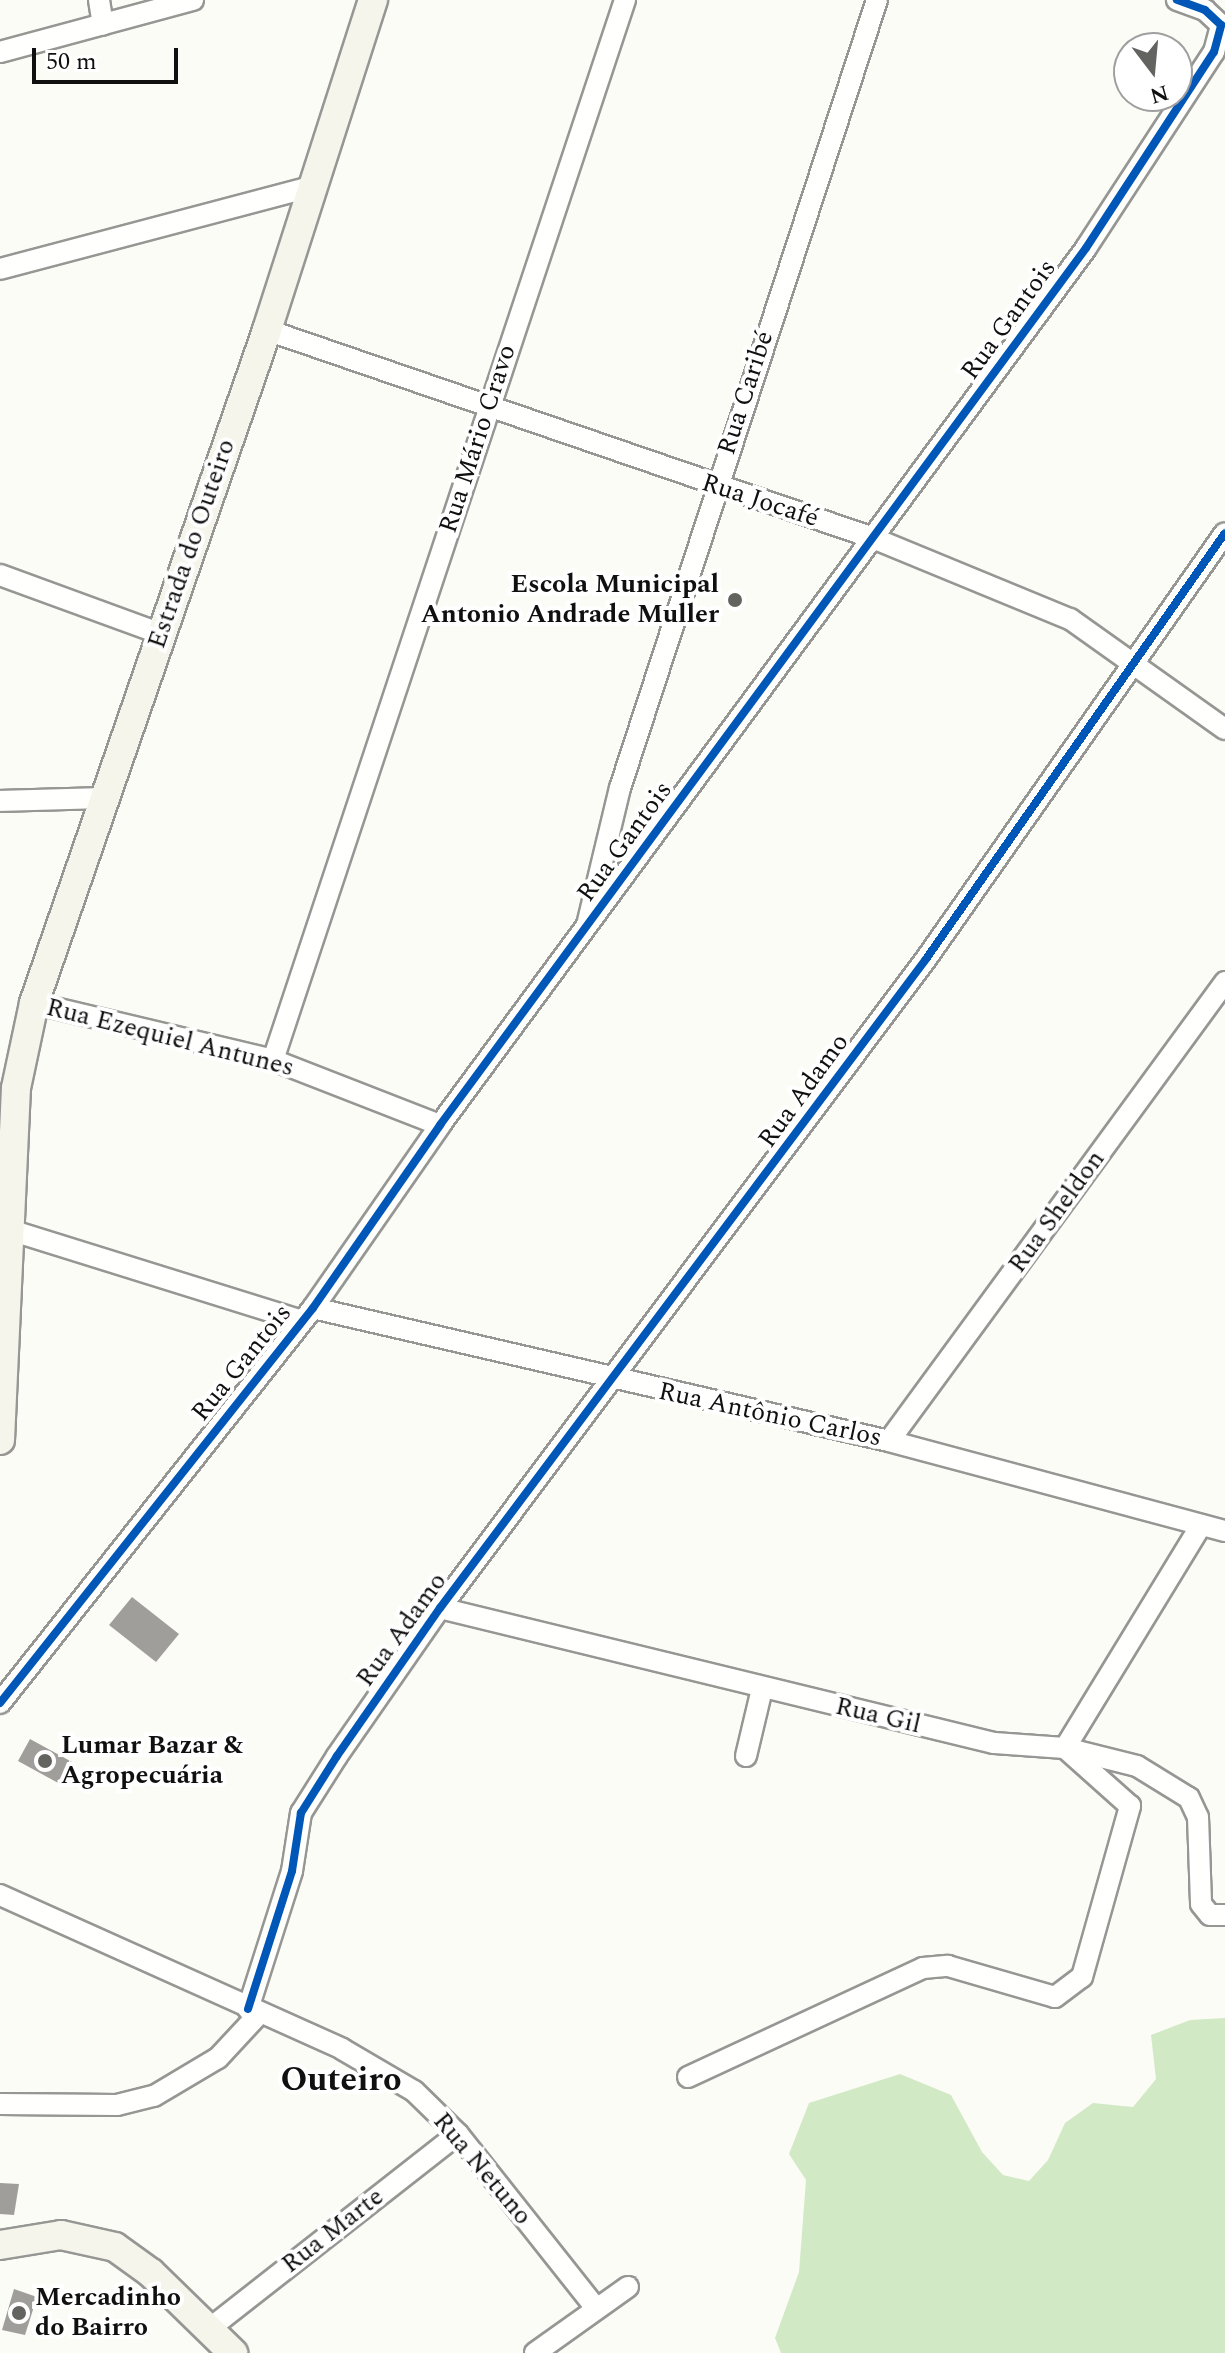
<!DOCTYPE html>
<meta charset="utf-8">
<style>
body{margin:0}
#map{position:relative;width:1225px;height:2353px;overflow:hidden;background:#fcfcf6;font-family:Spectral,serif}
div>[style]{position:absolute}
.forest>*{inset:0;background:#d2e9c5}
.building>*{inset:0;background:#a09e9b}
.roads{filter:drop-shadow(2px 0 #969694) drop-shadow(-2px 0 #969694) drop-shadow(0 2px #969694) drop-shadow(0 -2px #969694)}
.street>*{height:20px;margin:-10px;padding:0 10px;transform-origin:10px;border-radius:10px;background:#fffffe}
.secondary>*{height:28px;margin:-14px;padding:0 14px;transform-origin:14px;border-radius:14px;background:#f5f5ec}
.cycleway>*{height:8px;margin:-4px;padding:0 4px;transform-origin:4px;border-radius:4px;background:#0057b8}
.dots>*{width:22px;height:22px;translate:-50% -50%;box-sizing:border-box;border:4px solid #fff;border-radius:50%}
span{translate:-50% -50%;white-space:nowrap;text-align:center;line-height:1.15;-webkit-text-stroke:8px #fff;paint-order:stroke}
.street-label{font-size:26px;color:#101010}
.poi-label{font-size:26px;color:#101010;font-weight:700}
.right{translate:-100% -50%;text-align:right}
.left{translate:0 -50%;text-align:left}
.district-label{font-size:34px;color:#101010;font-weight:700}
.north{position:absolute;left:1113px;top:32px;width:80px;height:80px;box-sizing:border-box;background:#fff;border:2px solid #9f9f9f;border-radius:50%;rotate:164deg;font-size:22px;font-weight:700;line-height:32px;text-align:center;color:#101010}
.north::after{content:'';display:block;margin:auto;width:28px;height:36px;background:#636360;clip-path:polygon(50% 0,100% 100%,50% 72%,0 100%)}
.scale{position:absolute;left:32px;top:48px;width:146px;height:36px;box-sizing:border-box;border:4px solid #101010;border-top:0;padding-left:10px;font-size:24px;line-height:28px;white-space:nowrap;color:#101010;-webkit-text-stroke:6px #fff;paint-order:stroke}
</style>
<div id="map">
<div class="forest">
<i style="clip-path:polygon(1225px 2018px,1225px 2353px,781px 2353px,775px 2338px,799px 2272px,806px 2180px,789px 2154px,809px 2103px,900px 2074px,951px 2095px,982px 2152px,1003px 2175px,1029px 2181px,1048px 2160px,1065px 2123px,1093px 2103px,1133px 2107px,1156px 2079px,1151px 2035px,1190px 2020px)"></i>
</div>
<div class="building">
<i style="clip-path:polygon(132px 1597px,179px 1634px,156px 1662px,109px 1625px)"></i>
<i style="clip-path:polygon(30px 1739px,72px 1762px,60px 1784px,18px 1761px)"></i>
<i style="clip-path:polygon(0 2183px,19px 2184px,14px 2215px,0 2214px)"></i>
<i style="clip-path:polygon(14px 2289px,37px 2297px,25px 2335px,2px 2330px)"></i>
</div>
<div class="roads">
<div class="street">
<i style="left:99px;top:0;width:25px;rotate:81deg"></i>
<i style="left:0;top:52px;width:200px;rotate:-15.1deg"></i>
<i style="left:0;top:269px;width:325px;rotate:-14.8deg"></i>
<i style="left:267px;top:330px;width:641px;rotate:18.94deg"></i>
<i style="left:873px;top:538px;width:213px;rotate:22.4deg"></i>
<i style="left:1070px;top:619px;width:190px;rotate:35.4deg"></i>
<i style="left:0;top:575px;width:171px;rotate:20.1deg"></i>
<i style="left:0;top:801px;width:102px;rotate:-1.7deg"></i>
<i style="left:588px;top:921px;width:137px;rotate:-76.5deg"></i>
<i style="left:620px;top:788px;width:829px;rotate:-71.94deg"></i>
<i style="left:34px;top:1003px;width:246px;rotate:13.4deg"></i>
<i style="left:273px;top:1060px;width:179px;rotate:21.3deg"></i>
<i style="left:273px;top:1060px;width:1117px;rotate:-71.63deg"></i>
<i style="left:10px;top:1230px;width:303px;rotate:17.3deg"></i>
<i style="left:313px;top:1308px;width:591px;rotate:13deg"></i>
<i style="left:889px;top:1441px;width:348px;rotate:15deg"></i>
<i style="left:889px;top:1441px;width:569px;rotate:-53.79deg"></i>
<i style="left:440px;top:1608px;width:570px;rotate:13.7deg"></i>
<i style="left:994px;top:1743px;width:71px;rotate:4deg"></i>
<i style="left:1065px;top:1748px;width:261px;rotate:-58.6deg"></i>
<i style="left:0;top:1703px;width:504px;rotate:-51.61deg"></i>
<i style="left:313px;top:1308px;width:223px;rotate:-55.2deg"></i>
<i style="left:440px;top:1125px;width:1089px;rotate:-53.62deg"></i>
<i style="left:1086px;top:248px;width:234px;rotate:-56.9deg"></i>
<i style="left:1214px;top:52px;width:28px;rotate:-75deg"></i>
<i style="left:1221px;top:25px;width:22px;rotate:-137deg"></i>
<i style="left:1205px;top:10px;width:30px;rotate:-160deg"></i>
<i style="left:1069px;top:1749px;width:70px;rotate:14deg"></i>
<i style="left:1137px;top:1766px;width:61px;rotate:31.6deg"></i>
<i style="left:1189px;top:1798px;width:21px;rotate:65deg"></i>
<i style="left:1198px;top:1817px;width:87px;rotate:88deg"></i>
<i style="left:1201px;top:1904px;width:14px;rotate:51deg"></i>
<i style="left:1210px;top:1915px;width:15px"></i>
<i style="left:746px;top:1756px;width:69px;rotate:-76.6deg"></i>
<i style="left:0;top:1895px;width:375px;rotate:24.2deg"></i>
<i style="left:342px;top:2049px;width:83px;rotate:30.3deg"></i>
<i style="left:414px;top:2091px;width:62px;rotate:44.3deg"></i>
<i style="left:458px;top:2134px;width:221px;rotate:51.6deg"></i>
<i style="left:248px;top:2009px;width:145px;rotate:-72.3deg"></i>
<i style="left:292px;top:1871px;width:59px;rotate:-81.2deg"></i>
<i style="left:301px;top:1813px;width:67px;rotate:-57.7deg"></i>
<i style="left:337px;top:1756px;width:180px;rotate:-55.2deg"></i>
<i style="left:440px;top:1608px;width:811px;rotate:-53.17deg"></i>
<i style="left:926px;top:959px;width:520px;rotate:-54.94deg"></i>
<i style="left:688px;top:2077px;width:259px;rotate:-24.9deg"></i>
<i style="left:923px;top:1968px;width:25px;rotate:-5deg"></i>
<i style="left:948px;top:1966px;width:111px;rotate:16.2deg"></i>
<i style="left:1055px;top:1997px;width:34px;rotate:-37deg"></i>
<i style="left:1082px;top:1977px;width:178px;rotate:-74.3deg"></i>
<i style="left:1130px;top:1806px;width:87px;rotate:-138.3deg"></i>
<i style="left:0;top:2104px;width:117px;rotate:0.5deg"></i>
<i style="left:117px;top:2105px;width:38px;rotate:-14deg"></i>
<i style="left:154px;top:2096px;width:74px;rotate:-30.7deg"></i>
<i style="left:218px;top:2058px;width:59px;rotate:-47.1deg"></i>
<i style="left:209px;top:2329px;width:316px;rotate:-38.1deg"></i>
<i style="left:535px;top:2353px;width:114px;rotate:-35.4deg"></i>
</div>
<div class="secondary">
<i style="left:0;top:1440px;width:352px;rotate:-87.4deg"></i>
<i style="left:16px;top:1088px;width:87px;rotate:-78deg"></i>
<i style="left:34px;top:1003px;width:712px;rotate:-70.9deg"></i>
<i style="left:267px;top:330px;width:347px;rotate:-72.2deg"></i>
<i style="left:0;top:2245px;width:62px;rotate:-9.3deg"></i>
<i style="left:61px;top:2235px;width:55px;rotate:12.5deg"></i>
<i style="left:115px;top:2247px;width:44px;rotate:35.8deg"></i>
<i style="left:151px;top:2273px;width:115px;rotate:44.3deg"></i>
</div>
</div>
<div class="cycleway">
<i style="left:0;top:1703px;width:504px;rotate:-51.61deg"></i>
<i style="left:313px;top:1308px;width:223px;rotate:-55.2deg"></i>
<i style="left:440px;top:1125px;width:1089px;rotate:-53.62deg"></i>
<i style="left:1086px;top:248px;width:234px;rotate:-56.9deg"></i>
<i style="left:1214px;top:52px;width:28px;rotate:-75deg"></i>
<i style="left:1221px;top:25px;width:22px;rotate:-137deg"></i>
<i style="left:1205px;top:10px;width:30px;rotate:-160deg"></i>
<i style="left:248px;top:2009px;width:145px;rotate:-72.3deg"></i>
<i style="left:292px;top:1871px;width:59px;rotate:-81.2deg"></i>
<i style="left:301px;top:1813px;width:67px;rotate:-57.7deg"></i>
<i style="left:337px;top:1756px;width:180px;rotate:-55.2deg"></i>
<i style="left:440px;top:1608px;width:811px;rotate:-53.17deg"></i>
<i style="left:926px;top:959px;width:520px;rotate:-54.94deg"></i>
</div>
<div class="dots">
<i style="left:735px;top:600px;background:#636360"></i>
<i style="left:45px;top:1761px;background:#636360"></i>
<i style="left:19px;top:2313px;background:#636360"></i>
</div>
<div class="street-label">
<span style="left:1009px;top:320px;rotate:-54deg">Rua Gantois</span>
<span style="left:746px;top:393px;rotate:-72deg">Rua Caribé</span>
<span style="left:478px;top:439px;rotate:-72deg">Rua Mário Cravo</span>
<span style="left:760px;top:501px;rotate:18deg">Rua Jocafé</span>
<span style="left:192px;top:544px;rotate:-71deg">Estrada do Outeiro</span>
<span style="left:625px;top:842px;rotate:-54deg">Rua Gantois</span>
<span style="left:170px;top:1038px;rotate:14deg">Rua Ezequiel Antunes</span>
<span style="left:804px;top:1091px;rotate:-54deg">Rua Adamo</span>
<span style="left:1057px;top:1212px;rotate:-54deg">Rua Sheldon</span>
<span style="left:242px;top:1363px;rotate:-51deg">Rua Gantois</span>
<span style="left:770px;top:1415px;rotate:12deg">Rua Antônio Carlos</span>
<span style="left:402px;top:1630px;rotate:-54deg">Rua Adamo</span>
<span style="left:878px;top:1716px;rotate:13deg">Rua Gil</span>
<span style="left:482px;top:2169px;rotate:50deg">Rua Netuno</span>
<span style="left:333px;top:2231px;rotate:-38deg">Rua Marte</span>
</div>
<div class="poi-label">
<span class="right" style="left:719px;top:600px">Escola Municipal<br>Antonio Andrade Muller</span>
<span class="left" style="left:61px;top:1761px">Lumar Bazar &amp;<br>Agropecuária</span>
<span class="left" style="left:35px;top:2313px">Mercadinho<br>do Bairro</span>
</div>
<div class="district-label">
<span style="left:341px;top:2081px">Outeiro</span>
</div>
<div class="north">N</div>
<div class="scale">50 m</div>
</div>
